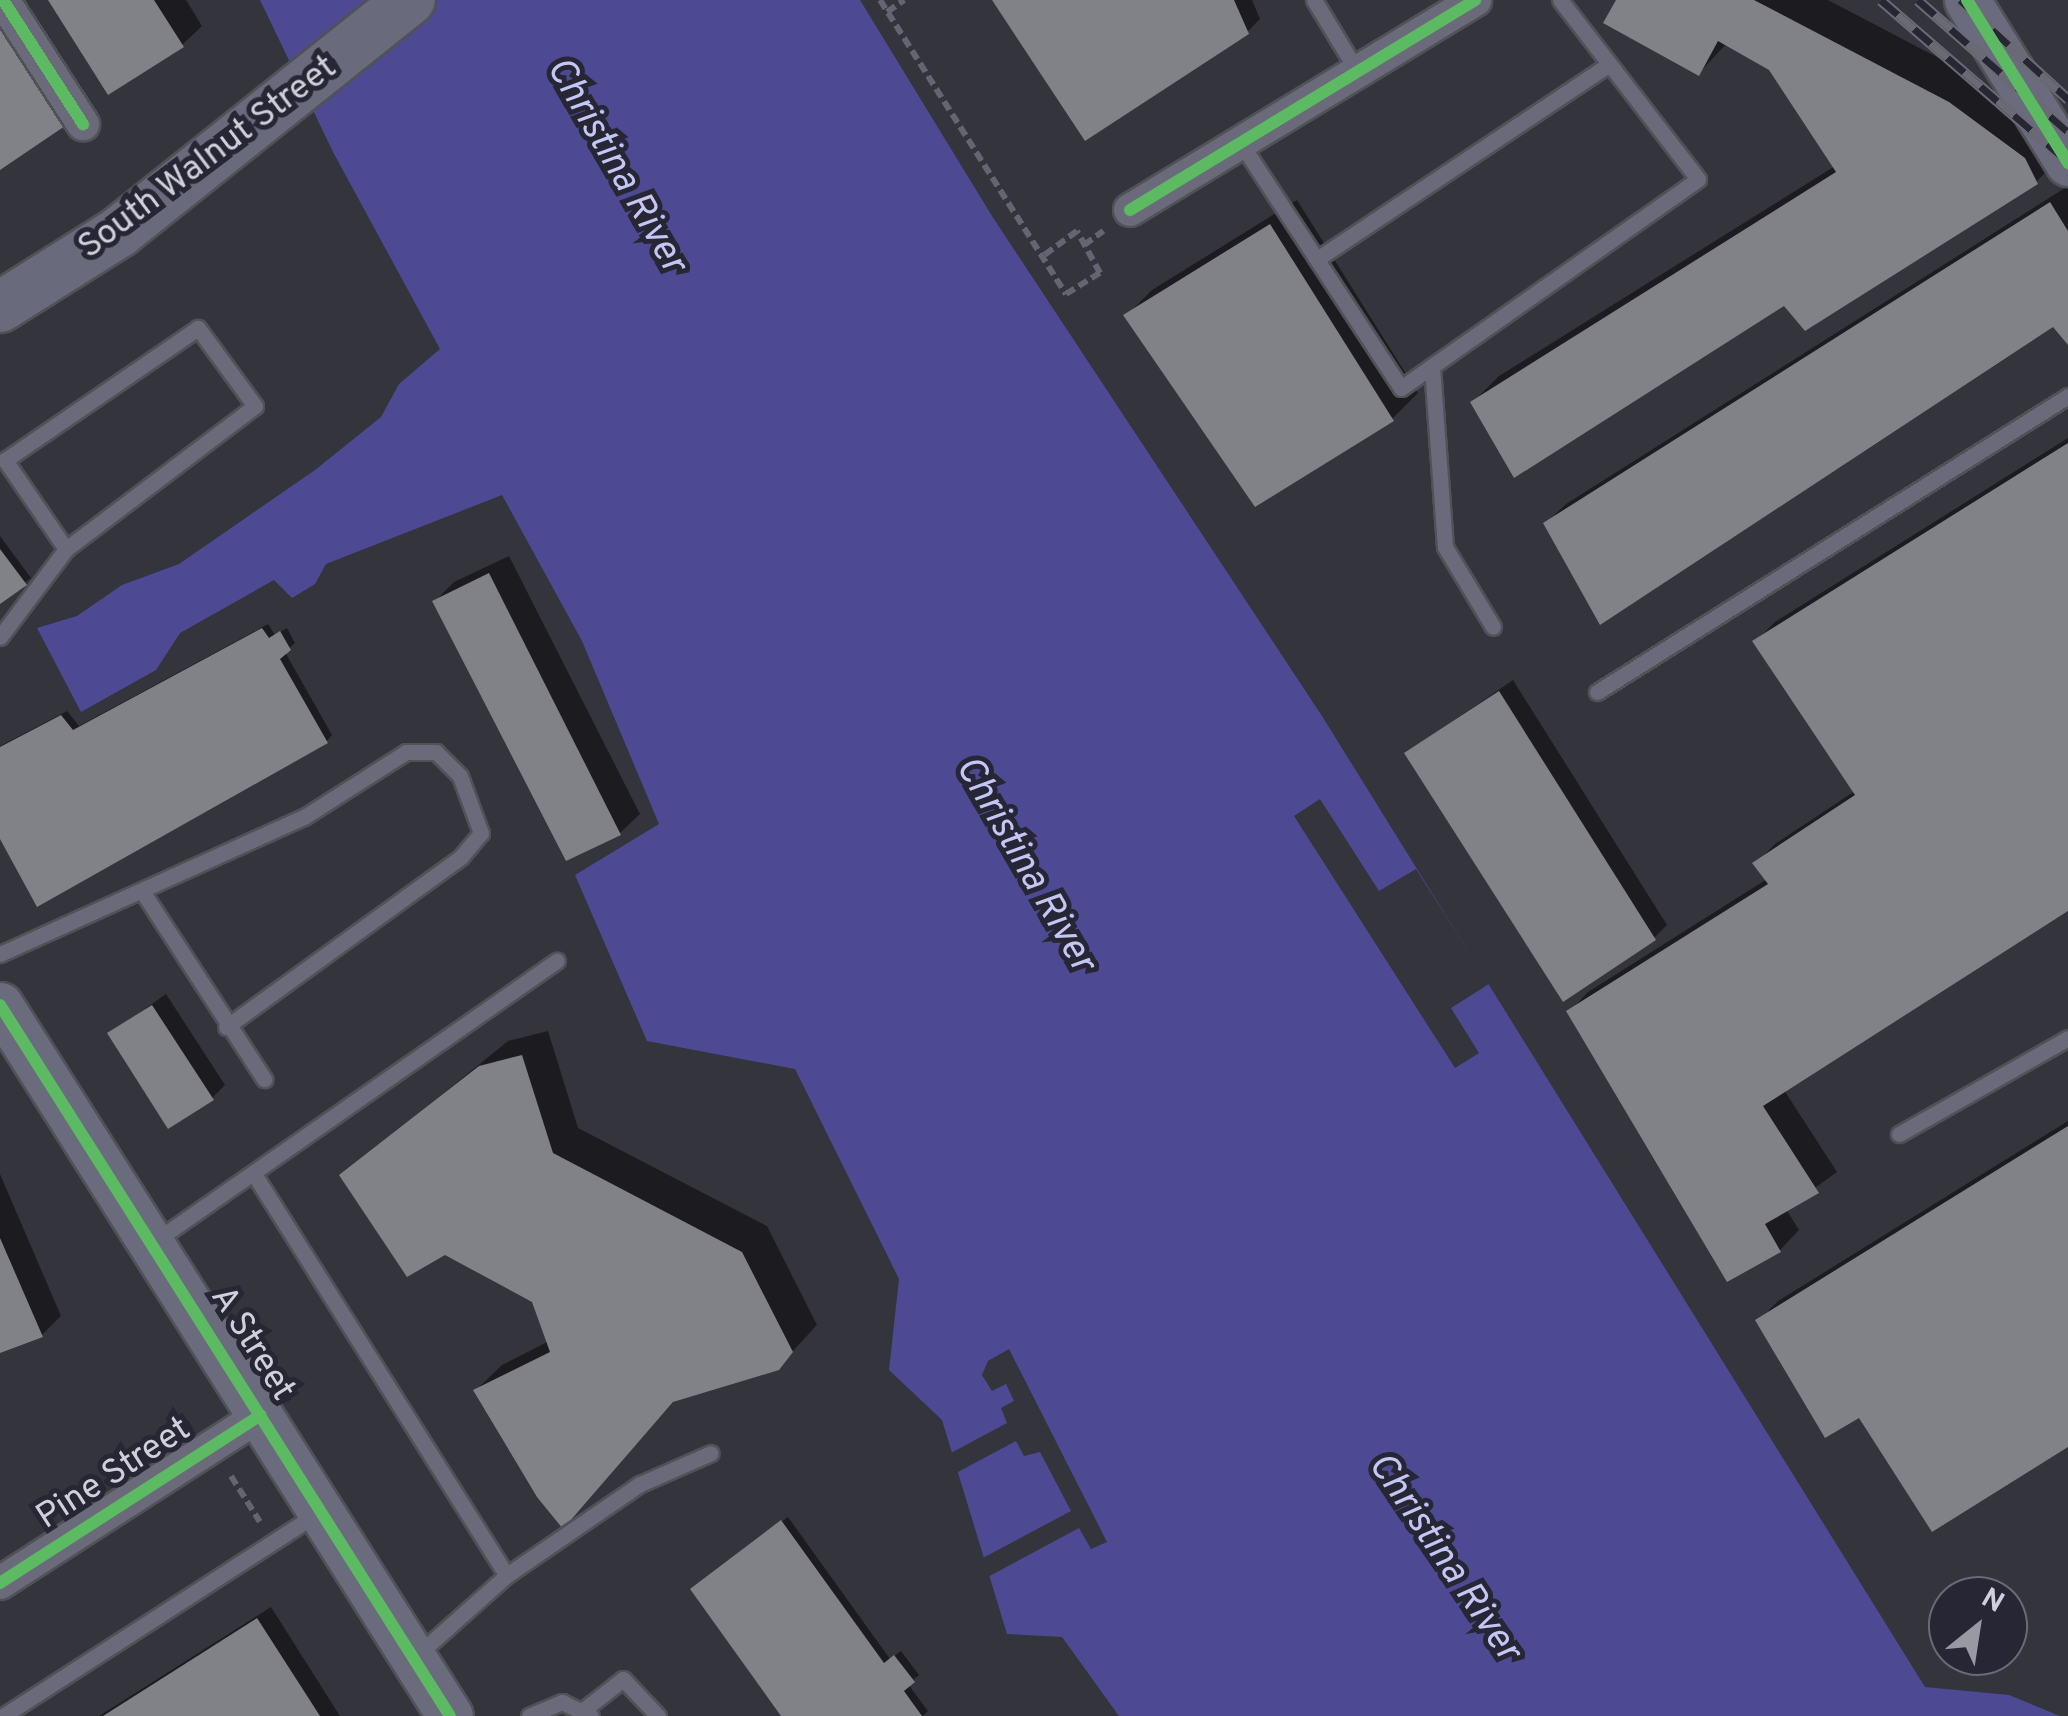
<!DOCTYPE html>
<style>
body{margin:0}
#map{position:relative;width:2068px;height:1716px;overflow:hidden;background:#34343c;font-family:Overpass,sans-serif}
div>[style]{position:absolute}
.water>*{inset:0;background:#4d4993}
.pier>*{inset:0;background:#34343c}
.shadow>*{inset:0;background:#0007}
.building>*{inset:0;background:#818188}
.path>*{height:6px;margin-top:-3px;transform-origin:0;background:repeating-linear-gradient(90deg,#646472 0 10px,transparent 0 15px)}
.roads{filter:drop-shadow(2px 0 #515158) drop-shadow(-2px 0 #515158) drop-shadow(0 2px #515158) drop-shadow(0 -2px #515158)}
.lane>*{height:15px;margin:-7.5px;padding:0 7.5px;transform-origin:7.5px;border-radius:7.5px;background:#6a6a7a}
.street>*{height:32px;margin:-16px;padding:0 16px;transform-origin:16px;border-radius:16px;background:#6a6a7a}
.secondary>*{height:45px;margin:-22.5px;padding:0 22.5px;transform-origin:22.5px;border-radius:22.5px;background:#6b6b7e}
.primary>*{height:50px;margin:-25px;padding:0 25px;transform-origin:25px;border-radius:25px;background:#6a6a7d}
.rail>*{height:11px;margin-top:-5.5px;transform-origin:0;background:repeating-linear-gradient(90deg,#262635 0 22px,#6a6a75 0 44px);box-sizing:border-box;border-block:2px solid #6a6a75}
.cycleway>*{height:12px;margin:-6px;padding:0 6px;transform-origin:6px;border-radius:6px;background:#5cba63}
span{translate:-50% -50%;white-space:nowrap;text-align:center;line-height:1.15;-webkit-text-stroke:10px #262635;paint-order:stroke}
.street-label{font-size:35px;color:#d0d0db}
.water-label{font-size:38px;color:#c4c6f4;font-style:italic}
.north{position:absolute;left:1928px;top:1576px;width:100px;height:100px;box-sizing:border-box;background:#262635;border:2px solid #6a6a77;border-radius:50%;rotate:30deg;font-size:28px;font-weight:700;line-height:40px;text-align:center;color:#d0d0db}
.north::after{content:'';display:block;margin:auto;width:35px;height:45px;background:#9999a3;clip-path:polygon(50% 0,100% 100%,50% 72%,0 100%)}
</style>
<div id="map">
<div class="water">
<i style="clip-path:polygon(260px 0,860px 0,992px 216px,1322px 716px,1925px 1687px,2009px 1695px,2060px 1716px,1119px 1716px,1062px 1637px,1007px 1634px,942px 1420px,889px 1370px,899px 1279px,795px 1069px,647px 1041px,575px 875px,659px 824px,582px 641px,502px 495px,326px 564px,315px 584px,292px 598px,274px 580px,180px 633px,156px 670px,81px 712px,37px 628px,77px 616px,122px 585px,179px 564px,315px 470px,381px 417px,399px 384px,440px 349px,333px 152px)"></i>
</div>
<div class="pier">
<i style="clip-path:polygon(1320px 799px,1379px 891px,1416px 869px,1489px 984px,1451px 1008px,1479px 1053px,1455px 1068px,1294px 816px)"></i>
<i style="clip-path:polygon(1009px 1349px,1107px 1542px,1091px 1549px,1079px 1528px,986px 1578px,981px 1559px,1071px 1511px,1040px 1452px,1024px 1456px,1016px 1441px,956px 1473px,949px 1454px,1007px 1423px,1001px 1408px,1014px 1401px,1006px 1384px,992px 1391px,982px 1375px,988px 1361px)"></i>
</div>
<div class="shadow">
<i style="clip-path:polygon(51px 0,186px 0,202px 26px,182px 45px)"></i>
<i style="clip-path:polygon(995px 0,1252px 0,1260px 19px,1247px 32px)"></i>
<i style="clip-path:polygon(1619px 0,1828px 0,1975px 77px,2050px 132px,2062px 156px,2036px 182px,1784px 303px,1473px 402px,1499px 376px,1835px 166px,1771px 68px,1727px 43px,1699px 73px)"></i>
<i style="clip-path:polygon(2068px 186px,2068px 341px,2054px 323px,1546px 523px,1566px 504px)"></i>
<i style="clip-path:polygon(1297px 200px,1418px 393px,1392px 419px,1127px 315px,1152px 290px)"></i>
<i style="clip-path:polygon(2068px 438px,2068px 911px,1784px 1090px,1837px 1172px,1786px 1209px,1799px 1230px,1780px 1250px,1728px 1279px,1569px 1012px,1588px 992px,1767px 879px,1756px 863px,1775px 844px,1855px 791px,1756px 641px,1775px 622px)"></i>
<i style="clip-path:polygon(0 536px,31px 578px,0 601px)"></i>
<i style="clip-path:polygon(509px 556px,640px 814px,620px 833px,435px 601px,454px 582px)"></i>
<i style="clip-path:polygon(268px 624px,275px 635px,287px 628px,295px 643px,285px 652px,332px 735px,327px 741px,0 834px,0 746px,67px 711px,79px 726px)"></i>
<i style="clip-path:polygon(1513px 680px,1667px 925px,1654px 938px,1407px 753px)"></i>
<i style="clip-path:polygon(166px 994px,225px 1085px,212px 1098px,110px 1034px)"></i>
<i style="clip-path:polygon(548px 1031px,578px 1128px,767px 1226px,817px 1325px,777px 1368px,677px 1398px,563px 1525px,476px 1390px,502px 1365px,549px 1341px,534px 1300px,342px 1176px,508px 1041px)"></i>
<i style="clip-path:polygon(2068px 1121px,2068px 1444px,1860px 1415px,1759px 1320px,1778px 1301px)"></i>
<i style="clip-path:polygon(0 1174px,61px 1316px,42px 1335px,0 1349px)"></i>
<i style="clip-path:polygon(788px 1517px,890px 1659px,901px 1651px,919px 1675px,908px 1684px,928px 1711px,923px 1716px,784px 1716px,699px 1584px)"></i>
<i style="clip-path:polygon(271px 1607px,340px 1716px,99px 1716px)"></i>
</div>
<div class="building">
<i style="clip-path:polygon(48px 0,154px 0,184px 47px,108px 95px)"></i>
<i style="clip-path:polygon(992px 0,1234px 0,1249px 34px,1085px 141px)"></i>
<i style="clip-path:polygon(1616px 0,1754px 0,1949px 102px,2025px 158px,2038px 184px,1805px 331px,1784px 306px,1514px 478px,1470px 402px,1836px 172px,1769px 70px,1718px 41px,1699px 76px,1603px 23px)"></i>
<i style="clip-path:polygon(0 24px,65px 126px,0 170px)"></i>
<i style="clip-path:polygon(2050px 202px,2068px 231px,2068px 345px,2053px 327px,1600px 625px,1543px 523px)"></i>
<i style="clip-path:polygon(1270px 224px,1394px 421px,1255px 507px,1123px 315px)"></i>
<i style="clip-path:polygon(2068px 443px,2068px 911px,1763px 1106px,1819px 1193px,1765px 1224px,1781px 1252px,1727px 1282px,1566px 1011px,1768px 884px,1752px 863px,1855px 795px,1752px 641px)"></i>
<i style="clip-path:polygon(0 549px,27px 585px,0 604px)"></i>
<i style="clip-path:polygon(489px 573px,621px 835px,566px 861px,432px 601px)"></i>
<i style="clip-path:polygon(262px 628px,269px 638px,280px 631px,291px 650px,280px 659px,328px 743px,37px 907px,0 839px,0 747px,61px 715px,73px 730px)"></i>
<i style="clip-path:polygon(1499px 691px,1656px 940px,1563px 1002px,1404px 753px)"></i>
<i style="clip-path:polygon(152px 1005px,214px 1100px,168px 1129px,107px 1033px)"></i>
<i style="clip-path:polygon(522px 1055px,553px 1153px,742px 1252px,793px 1352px,779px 1370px,673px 1402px,563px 1529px,537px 1497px,473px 1390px,550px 1352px,532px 1302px,445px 1255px,407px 1277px,339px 1175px,479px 1066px)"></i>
<i style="clip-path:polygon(2068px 1126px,2068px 1447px,1932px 1532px,1859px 1418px,1825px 1438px,1755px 1320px)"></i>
<i style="clip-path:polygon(0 1238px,43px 1337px,0 1353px)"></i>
<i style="clip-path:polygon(781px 1520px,884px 1663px,894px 1655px,915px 1682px,904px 1691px,922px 1716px,781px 1716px,690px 1589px)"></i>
<i style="clip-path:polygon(257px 1618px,320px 1716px,103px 1716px)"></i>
</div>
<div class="path">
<i style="left:880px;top:0;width:348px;rotate:57.7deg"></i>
<i style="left:1066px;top:294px;width:40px;rotate:-32deg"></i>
<i style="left:1100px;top:273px;width:48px;rotate:-118.7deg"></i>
<i style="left:1077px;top:231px;width:42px;rotate:143.7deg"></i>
<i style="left:887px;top:12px;width:21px;rotate:-35deg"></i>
<i style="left:1084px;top:245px;width:24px;rotate:-36deg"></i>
<i style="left:231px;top:1476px;width:54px;rotate:57.8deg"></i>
</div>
<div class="roads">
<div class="lane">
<i style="left:1314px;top:0;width:83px;rotate:58.8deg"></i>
<i style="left:1240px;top:142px;width:294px;rotate:56.8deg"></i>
<i style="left:1401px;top:388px;width:363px;rotate:-35.1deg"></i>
<i style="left:1698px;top:179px;width:226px;rotate:-127.6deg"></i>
<i style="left:1317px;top:259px;width:351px;rotate:-33.7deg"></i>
<i style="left:1432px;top:366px;width:181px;rotate:85.9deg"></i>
<i style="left:1445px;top:547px;width:93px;rotate:59deg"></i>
<i style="left:0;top:637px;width:110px;rotate:-53.1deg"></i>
<i style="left:66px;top:549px;width:237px;rotate:-37.1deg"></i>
<i style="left:255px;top:406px;width:97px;rotate:-126.2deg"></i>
<i style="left:198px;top:328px;width:234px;rotate:145.6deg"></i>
<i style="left:5px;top:460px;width:108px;rotate:55.6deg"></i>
<i style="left:1597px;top:692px;width:556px;rotate:-32.15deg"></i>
<i style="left:144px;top:894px;width:221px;rotate:57deg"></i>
<i style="left:0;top:954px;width:333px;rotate:-24.3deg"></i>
<i style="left:304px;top:817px;width:121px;rotate:-32.5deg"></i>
<i style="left:406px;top:752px;width:30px"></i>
<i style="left:436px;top:752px;width:34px;rotate:45deg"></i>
<i style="left:460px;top:776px;width:61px;rotate:69.8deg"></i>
<i style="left:481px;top:833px;width:31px;rotate:130deg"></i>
<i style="left:461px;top:857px;width:290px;rotate:144.1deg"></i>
<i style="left:1899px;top:1134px;width:194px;rotate:-29.6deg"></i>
<i style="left:254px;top:1174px;width:474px;rotate:57.8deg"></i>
<i style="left:507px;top:1575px;width:122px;rotate:138.3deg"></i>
<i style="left:155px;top:1241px;width:490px;rotate:-34.9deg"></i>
<i style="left:507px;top:1575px;width:161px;rotate:-34.4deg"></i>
<i style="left:640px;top:1484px;width:77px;rotate:-23.6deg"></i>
<i style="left:586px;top:1708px;width:47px;rotate:-38.1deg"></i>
<i style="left:623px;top:1679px;width:51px;rotate:46.6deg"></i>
<i style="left:3px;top:1716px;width:375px;rotate:-32.8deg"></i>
<i style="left:529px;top:1716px;width:36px;rotate:-23deg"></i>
<i style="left:562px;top:1702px;width:32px;rotate:26deg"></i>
</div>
<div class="street">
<i style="left:3px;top:0;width:148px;rotate:57.2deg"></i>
<i style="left:1130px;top:210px;width:404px;rotate:-31.3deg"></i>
<i style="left:0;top:1583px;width:310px;rotate:-32.8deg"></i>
</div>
<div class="secondary">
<i style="left:1967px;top:0;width:192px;rotate:58.2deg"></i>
<i style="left:0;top:1005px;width:841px;rotate:57.67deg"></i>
</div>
<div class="primary">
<i style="left:0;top:307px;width:141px;rotate:-32.2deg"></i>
<i style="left:119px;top:232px;width:372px;rotate:-38.6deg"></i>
</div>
</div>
<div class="rail">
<i style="left:1881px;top:0;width:247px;rotate:40.9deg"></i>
<i style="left:1918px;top:0;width:200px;rotate:41.3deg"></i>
<i style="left:1960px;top:0;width:147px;rotate:42.5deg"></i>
</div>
<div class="cycleway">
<i style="left:3px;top:0;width:148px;rotate:57.2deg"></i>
<i style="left:1967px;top:0;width:192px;rotate:58.2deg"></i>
<i style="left:1130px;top:210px;width:404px;rotate:-31.3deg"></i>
<i style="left:0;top:1005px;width:841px;rotate:57.67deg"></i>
<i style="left:0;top:1583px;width:310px;rotate:-32.8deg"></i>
</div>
<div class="street-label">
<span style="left:208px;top:158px;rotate:-37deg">South Walnut Street</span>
<span style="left:252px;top:1344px;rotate:58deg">A Street</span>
<span style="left:114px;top:1474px;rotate:-33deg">Pine Street</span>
</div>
<div class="water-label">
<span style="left:615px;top:166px;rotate:60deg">Christina River</span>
<span style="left:1024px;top:865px;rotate:60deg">Christina River</span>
<span style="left:1443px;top:1558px;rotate:56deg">Christina River</span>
</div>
<div class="north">N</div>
</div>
